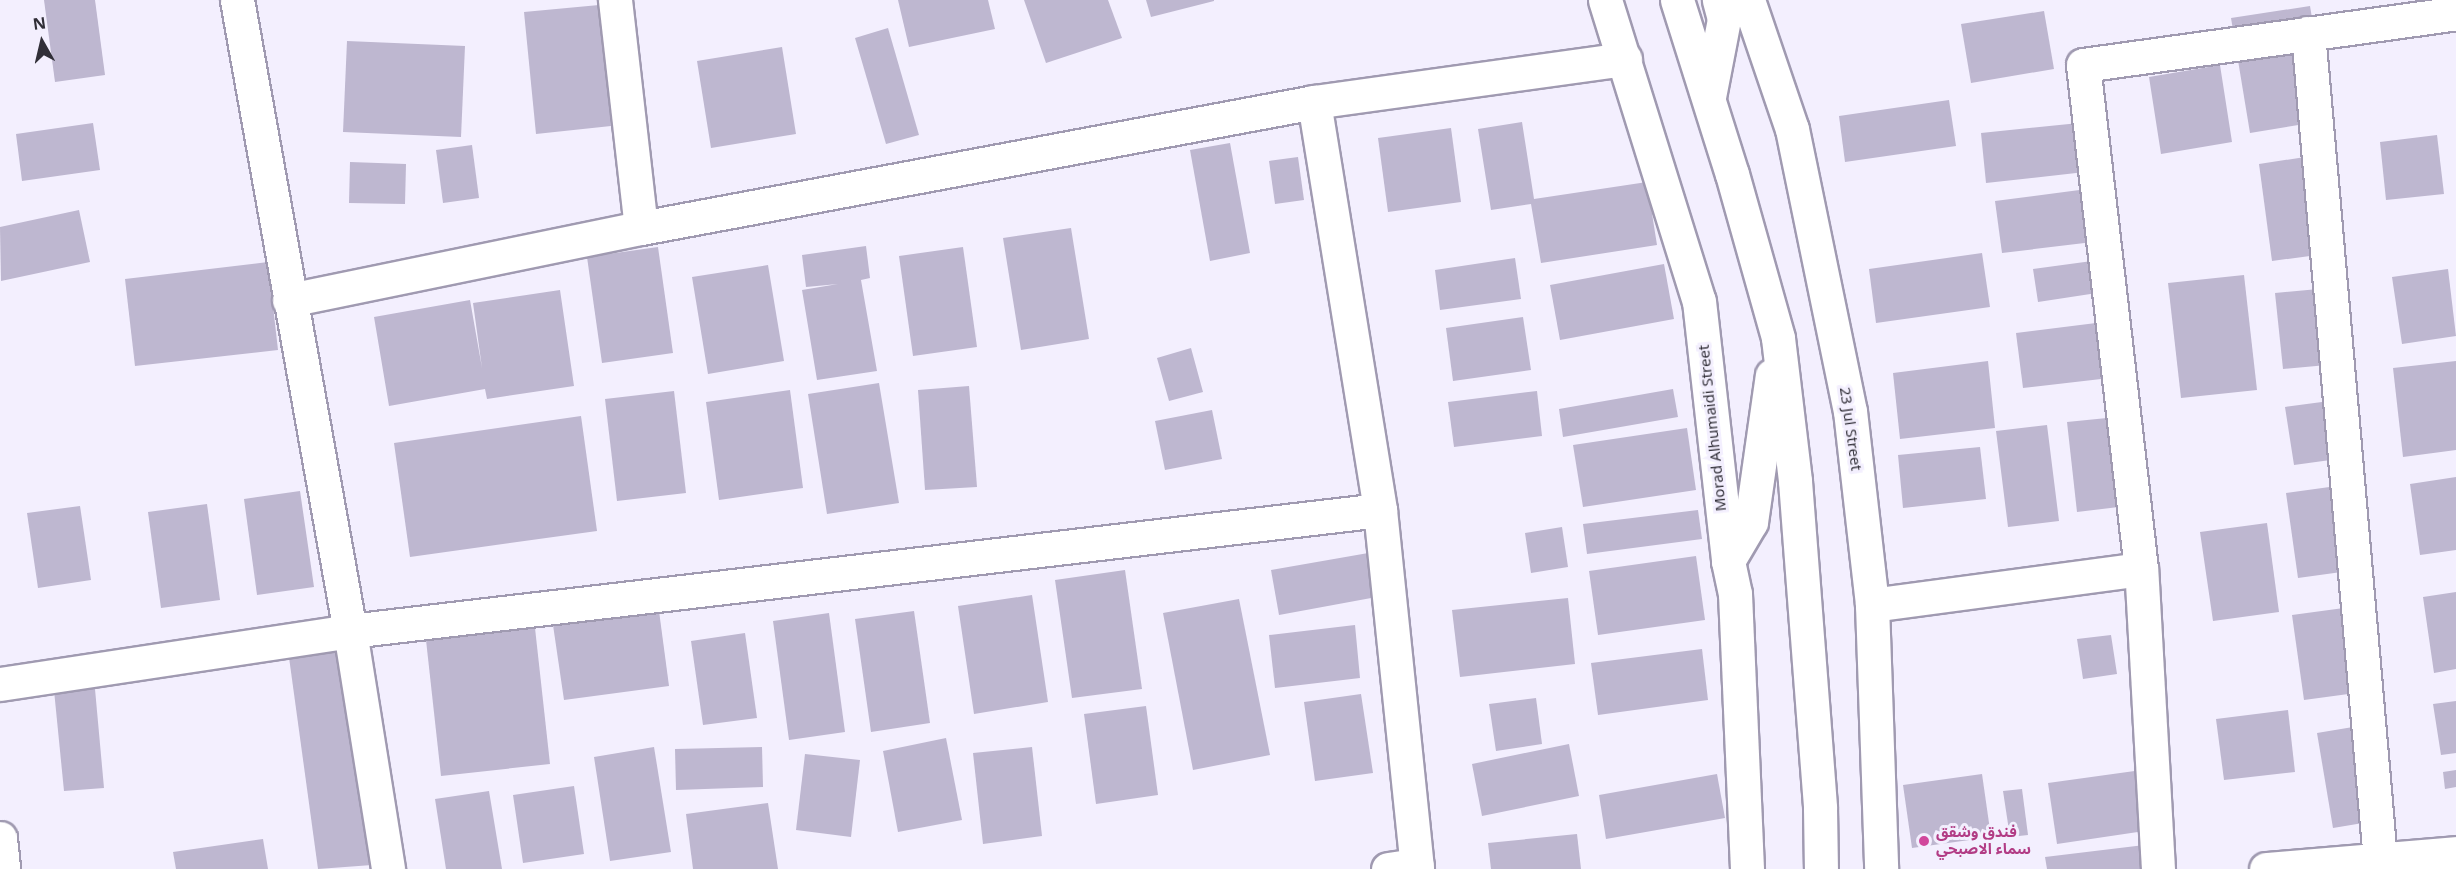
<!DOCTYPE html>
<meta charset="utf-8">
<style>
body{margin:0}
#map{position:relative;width:2456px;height:869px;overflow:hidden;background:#f3effe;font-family:Georgia,"Noto Sans Arabic",serif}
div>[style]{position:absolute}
.building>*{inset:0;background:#beb7d0}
.roads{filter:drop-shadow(2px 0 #a09ab1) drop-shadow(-2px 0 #a09ab1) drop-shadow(0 2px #a09ab1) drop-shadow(0 -2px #a09ab1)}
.minor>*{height:33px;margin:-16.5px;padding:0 16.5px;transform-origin:16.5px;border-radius:16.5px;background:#fff}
.dots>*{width:16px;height:16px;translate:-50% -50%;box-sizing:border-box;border:3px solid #f3effe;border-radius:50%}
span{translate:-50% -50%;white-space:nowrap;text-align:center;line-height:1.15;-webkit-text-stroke:6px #f3effe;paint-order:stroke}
.street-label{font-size:15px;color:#312f38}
.hotel-label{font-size:15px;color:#b23c85;font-weight:700}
.left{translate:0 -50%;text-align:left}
.north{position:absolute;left:12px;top:12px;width:60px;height:60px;-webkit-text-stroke:4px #f3effe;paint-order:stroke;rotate:352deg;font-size:16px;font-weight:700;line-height:24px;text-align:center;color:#312f38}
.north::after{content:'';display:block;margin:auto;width:21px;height:27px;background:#312f38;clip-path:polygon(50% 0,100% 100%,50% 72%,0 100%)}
</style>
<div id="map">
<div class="building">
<i style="clip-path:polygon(44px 0,95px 0,105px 75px,55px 82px)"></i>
<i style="clip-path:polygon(898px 0,988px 0,995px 29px,909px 47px)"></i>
<i style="clip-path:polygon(1024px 0,1108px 0,1122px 38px,1046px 63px)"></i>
<i style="clip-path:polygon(1146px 0,1214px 0,1214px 1px,1151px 17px)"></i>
<i style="clip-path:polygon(599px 5px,611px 126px,536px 134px,524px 12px)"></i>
<i style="clip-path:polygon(2310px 6px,2329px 120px,2250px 133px,2231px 18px)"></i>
<i style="clip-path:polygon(2044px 11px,2054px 69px,1971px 83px,1961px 24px)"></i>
<i style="clip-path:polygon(888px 28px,919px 135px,886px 144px,855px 38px)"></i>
<i style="clip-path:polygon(347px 41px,465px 46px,461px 137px,343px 132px)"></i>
<i style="clip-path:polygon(782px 47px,796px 134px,711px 148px,697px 61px)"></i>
<i style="clip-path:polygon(2220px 65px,2232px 142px,2161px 154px,2149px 77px)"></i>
<i style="clip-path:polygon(1949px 100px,1956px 146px,1845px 162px,1839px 116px)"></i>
<i style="clip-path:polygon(1522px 122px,1534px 199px,1647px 182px,1657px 245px,1541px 263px,1531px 204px,1491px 210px,1478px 129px)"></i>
<i style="clip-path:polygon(93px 123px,100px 170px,22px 181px,16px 134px)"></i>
<i style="clip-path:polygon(2079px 123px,2085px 172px,1986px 183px,1981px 133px)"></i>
<i style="clip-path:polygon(1451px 128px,1461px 202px,1388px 212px,1378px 138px)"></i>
<i style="clip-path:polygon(2437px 135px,2444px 194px,2386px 200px,2380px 142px)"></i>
<i style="clip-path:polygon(1230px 143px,1250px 253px,1210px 261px,1190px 150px)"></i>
<i style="clip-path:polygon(472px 145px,479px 198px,443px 203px,436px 150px)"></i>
<i style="clip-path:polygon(2318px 155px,2332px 253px,2272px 261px,2259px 164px)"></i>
<i style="clip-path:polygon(1298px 157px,1304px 200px,1275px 204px,1269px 161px)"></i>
<i style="clip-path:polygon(350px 162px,406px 164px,405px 204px,349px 203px)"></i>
<i style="clip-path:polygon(2087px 189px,2093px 242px,2002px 253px,1995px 201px)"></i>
<i style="clip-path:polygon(79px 210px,90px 262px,1px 281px,0 227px)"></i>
<i style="clip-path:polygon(1071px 228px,1089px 339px,1021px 350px,1003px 238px)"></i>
<i style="clip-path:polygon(866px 246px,870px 278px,861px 280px,877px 371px,817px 380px,802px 290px,838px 284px,806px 287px,802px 255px)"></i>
<i style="clip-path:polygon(658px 247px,673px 353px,602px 363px,587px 257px)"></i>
<i style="clip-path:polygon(963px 247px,977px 347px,913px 356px,899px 256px)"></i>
<i style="clip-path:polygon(1982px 253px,1990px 307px,1876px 323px,1869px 269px)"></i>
<i style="clip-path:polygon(1515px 258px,1521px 299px,1440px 310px,1435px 270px)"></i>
<i style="clip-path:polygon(2092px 261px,2097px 293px,2038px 302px,2033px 269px)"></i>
<i style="clip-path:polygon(268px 262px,278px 350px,135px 366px,125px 279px)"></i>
<i style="clip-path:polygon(1664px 264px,1674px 319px,1560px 340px,1550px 285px)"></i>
<i style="clip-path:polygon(768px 265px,784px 361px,708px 374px,692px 277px)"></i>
<i style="clip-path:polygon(2448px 269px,2456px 336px,2402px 344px,2392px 277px)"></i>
<i style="clip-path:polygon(2244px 275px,2257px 390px,2181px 398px,2168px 283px)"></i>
<i style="clip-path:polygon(2329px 288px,2338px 364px,2283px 369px,2275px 293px)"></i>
<i style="clip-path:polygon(560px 290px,574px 386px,487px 399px,485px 389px,389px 406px,374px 317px,470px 300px,482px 368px,473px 303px)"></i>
<i style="clip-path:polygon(1523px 317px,1531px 370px,1453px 381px,1446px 328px)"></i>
<i style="clip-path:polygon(2120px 320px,2127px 376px,2023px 388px,2016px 333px)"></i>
<i style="clip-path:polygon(1191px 348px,1203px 392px,1169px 401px,1157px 358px)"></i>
<i style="clip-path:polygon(1988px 361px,1995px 428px,1900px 439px,1893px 373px)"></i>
<i style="clip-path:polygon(2456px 361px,2456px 450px,2403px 457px,2393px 368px)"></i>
<i style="clip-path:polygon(879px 383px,899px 503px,827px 514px,808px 394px)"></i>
<i style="clip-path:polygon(969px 386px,977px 487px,925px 490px,918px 390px)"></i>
<i style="clip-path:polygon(1673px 389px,1678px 417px,1563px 437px,1559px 409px)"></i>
<i style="clip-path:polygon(790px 390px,803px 488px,719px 500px,706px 402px)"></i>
<i style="clip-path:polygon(674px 391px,686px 493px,617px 501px,605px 399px)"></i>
<i style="clip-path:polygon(1537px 391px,1542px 436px,1454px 447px,1448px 402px)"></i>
<i style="clip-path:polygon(2337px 400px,2345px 458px,2294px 465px,2285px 407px)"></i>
<i style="clip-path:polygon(1212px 410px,1222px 459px,1165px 470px,1155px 421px)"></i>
<i style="clip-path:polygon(581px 416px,597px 531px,410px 557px,394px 443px)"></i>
<i style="clip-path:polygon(2117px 417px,2127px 506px,2077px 512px,2067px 422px)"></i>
<i style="clip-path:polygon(2047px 425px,2059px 521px,2008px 527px,1996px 431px)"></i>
<i style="clip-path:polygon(1687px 428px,1696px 490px,1583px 507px,1573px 445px)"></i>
<i style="clip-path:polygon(1980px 447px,1986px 499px,1903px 508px,1898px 455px)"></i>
<i style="clip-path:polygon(2456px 477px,2456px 550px,2420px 555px,2410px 484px)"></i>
<i style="clip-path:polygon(2344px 485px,2356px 570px,2298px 578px,2286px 493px)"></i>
<i style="clip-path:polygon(300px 491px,314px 587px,257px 595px,244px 499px)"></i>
<i style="clip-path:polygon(207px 504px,220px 600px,161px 608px,148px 512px)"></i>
<i style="clip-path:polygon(80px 506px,91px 580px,38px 588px,27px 513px)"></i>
<i style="clip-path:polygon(1698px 510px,1702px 539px,1587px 554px,1583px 524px)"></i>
<i style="clip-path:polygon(2267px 523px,2279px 612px,2213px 621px,2200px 532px)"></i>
<i style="clip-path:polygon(1562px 527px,1568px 567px,1531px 573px,1525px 533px)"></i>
<i style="clip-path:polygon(1374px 552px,1382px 596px,1279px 615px,1271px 570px)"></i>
<i style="clip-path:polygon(1696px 556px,1705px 620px,1598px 635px,1589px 571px)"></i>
<i style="clip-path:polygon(1125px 570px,1142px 689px,1072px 698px,1055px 580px)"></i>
<i style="clip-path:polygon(2456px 592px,2456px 669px,2434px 673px,2423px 597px)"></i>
<i style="clip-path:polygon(1032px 595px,1048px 702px,974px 714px,958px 606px)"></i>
<i style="clip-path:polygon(1568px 598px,1575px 664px,1460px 677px,1452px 610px)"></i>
<i style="clip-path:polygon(1239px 599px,1270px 755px,1193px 770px,1163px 613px)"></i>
<i style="clip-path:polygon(2366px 605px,2378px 690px,2304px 700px,2292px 615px)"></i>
<i style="clip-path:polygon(659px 611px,669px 686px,564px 700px,553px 625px)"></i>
<i style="clip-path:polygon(914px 611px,930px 723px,871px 732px,855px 619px)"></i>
<i style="clip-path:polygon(829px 613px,845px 732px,789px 740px,773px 621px)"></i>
<i style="clip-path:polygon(1355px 625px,1360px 678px,1275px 688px,1269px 635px)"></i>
<i style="clip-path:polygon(535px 628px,550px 764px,441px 776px,426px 640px)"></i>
<i style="clip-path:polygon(745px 633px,757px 718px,703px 725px,691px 641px)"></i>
<i style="clip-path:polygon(2111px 635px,2117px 674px,2083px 679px,2077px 639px)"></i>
<i style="clip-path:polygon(340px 643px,372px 865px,318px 869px,288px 650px)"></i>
<i style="clip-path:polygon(1702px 649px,1708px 700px,1598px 715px,1591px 663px)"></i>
<i style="clip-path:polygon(93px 667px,104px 788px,64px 791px,52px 670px)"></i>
<i style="clip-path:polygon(1361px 694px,1373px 773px,1315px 781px,1304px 702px)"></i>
<i style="clip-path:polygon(1536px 698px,1542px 744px,1496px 751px,1489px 704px)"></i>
<i style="clip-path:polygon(2456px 701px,2456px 753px,2441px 755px,2433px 704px)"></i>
<i style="clip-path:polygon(1146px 706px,1158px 795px,1096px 804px,1084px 714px)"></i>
<i style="clip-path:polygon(2288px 710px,2295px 772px,2224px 780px,2216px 719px)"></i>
<i style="clip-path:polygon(2371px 724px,2387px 819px,2333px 828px,2317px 733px)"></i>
<i style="clip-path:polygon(946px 738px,962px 820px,898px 832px,883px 751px)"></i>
<i style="clip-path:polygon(1569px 744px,1579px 796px,1482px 816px,1472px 764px)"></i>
<i style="clip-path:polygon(654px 747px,671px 852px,610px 861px,594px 757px)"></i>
<i style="clip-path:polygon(762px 747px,763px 787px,676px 790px,675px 749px)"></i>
<i style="clip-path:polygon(1032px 747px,1042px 836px,983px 844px,973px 753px)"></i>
<i style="clip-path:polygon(805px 754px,860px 760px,851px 837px,796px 830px)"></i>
<i style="clip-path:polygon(2149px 769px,2158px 829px,2057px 844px,2048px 783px)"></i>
<i style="clip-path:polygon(2456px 770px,2456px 787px,2445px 789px,2443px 772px)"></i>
<i style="clip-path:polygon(1717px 774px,1725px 818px,1606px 839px,1599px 795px)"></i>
<i style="clip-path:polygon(1982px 774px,1991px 837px,1912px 848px,1903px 785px)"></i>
<i style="clip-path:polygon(574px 786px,584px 854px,523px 863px,513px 795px)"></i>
<i style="clip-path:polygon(2022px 789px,2028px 835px,2010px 837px,2003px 791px)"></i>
<i style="clip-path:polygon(489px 791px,502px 869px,446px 869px,435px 799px)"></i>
<i style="clip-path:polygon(768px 803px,778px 869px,693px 869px,686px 814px)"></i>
<i style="clip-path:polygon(1577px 834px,1581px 869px,1491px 869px,1488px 843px)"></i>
<i style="clip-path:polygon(263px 839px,268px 869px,176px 869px,173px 852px)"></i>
<i style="clip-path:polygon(2161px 843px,2164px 869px,2047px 869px,2045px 857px)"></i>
</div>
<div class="roads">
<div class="minor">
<i style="left:237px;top:0;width:641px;rotate:79.85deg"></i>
<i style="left:350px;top:631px;width:241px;rotate:80.9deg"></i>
<i style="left:615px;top:0;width:229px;rotate:83.5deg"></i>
<i style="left:1605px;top:0;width:315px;rotate:72.7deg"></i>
<i style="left:1699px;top:301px;width:262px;rotate:83.6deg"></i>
<i style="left:1728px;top:561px;width:34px;rotate:78deg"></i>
<i style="left:1735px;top:594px;width:275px;rotate:87.5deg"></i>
<i style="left:1677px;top:0;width:182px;rotate:72.5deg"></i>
<i style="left:1732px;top:174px;width:170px;rotate:74.3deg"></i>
<i style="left:1778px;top:338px;width:144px;rotate:83.2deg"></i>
<i style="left:1795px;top:481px;width:328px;rotate:85.6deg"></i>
<i style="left:1820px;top:808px;width:61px;rotate:89.1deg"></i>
<i style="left:1748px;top:0;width:136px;rotate:71.2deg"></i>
<i style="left:1792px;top:129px;width:288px;rotate:78.4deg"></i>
<i style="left:1850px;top:411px;width:195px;rotate:83.5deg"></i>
<i style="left:1872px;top:605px;width:264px;rotate:88deg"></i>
<i style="left:2308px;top:33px;width:830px;rotate:85.02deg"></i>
<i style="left:1709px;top:97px;width:79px;rotate:-79.1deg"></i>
<i style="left:1724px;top:19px;width:20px;rotate:-105deg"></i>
<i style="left:1314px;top:102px;width:413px;rotate:80.8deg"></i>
<i style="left:1380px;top:510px;width:361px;rotate:84.1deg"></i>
<i style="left:289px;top:300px;width:359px;rotate:-11.6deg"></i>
<i style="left:641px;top:228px;width:685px;rotate:-10.6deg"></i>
<i style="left:1314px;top:102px;width:314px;rotate:-7.9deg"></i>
<i style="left:1728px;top:561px;width:45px;rotate:-59.5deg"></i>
<i style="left:1751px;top:522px;width:148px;rotate:-81.9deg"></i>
<i style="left:1872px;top:605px;width:271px;rotate:-7.6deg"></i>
<i style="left:0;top:684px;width:354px;rotate:-8.6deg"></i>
<i style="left:350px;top:631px;width:1037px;rotate:-6.7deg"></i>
<i style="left:0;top:838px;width:31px;rotate:84deg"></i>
<i style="left:1388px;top:869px;width:29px;rotate:-8deg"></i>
<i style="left:2158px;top:869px;width:300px;rotate:-93.2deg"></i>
<i style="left:2141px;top:569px;width:507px;rotate:-96.56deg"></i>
<i style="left:2083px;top:65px;width:377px;rotate:-7.9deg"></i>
<i style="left:2266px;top:869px;width:191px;rotate:-4.8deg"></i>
</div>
</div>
<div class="dots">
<i style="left:1924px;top:841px;background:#d1479c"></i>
</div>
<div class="street-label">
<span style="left:1713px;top:428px;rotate:-96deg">Morad Alhumaidi Street</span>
<span style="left:1850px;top:429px;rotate:82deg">23 Jul Street</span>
</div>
<div class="hotel-label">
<span class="left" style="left:1936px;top:841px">فندق وشقق<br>سماء الاصبحي</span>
</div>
<div class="north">N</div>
</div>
